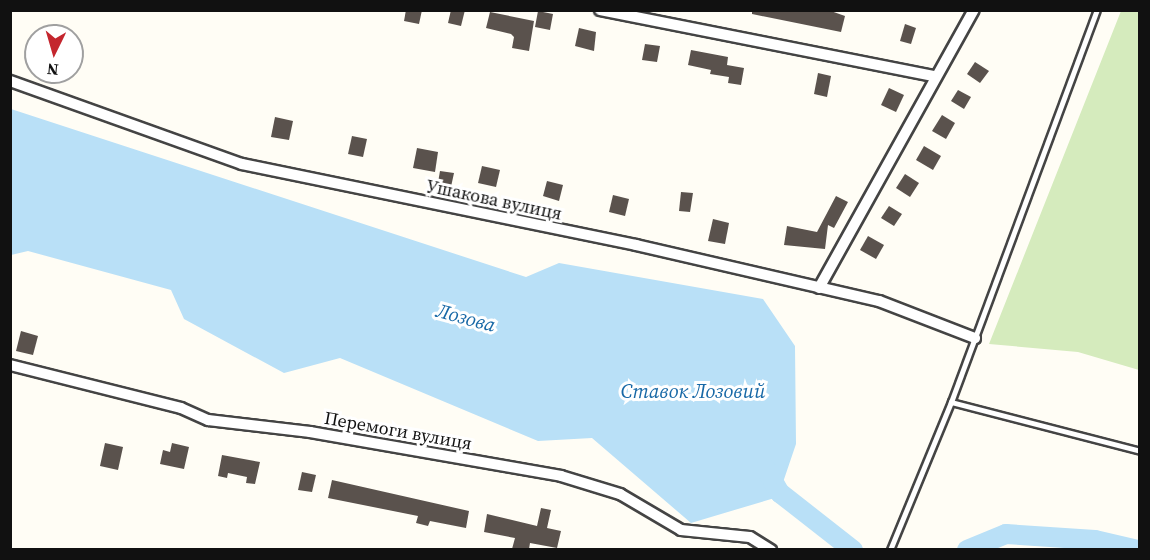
<!DOCTYPE html>
<meta charset="utf-8">
<style>
body{margin:0}
#map{position:relative;width:1150px;height:560px;overflow:hidden;background:#fffdf5;font-family:"Source Serif 4",serif}
div>[style]{position:absolute}
.green>*{inset:0;background:#d5ebbd}
.water>*{inset:0;background:#b9e0f7}
.river>*{height:20px;margin:-10px;padding:0 10px;transform-origin:10px;border-radius:10px;background:#b9e0f7}
.building>*{inset:0;background:#5a524d}
.roads{filter:drop-shadow(2px 0 #444) drop-shadow(-2px 0 #444) drop-shadow(0 2px #444) drop-shadow(0 -2px #444)}
.lane>*{height:5px;margin:-2.5px;padding:0 2.5px;transform-origin:2.5px;border-radius:2.5px;background:#fff}
.street>*{height:10px;margin:-5px;padding:0 5px;transform-origin:5px;border-radius:5px;background:#fff}
span{translate:-50% -50%;white-space:nowrap;text-align:center;line-height:1.15;-webkit-text-stroke:6px #fff;paint-order:stroke}
.street-label{font-size:18px;color:#111}
.water-label{font-size:20px;color:#1768a6;font-style:italic}
.frame{position:absolute;inset:0;border:12px solid #111;pointer-events:none}
.north{position:absolute;left:24px;top:24px;width:60px;height:60px;box-sizing:border-box;background:#fff;border:2px solid #a0a0a0;border-radius:50%;rotate:185deg;font-size:16px;font-weight:700;line-height:24px;text-align:center;color:#111}
.north::after{content:'';display:block;margin:auto;width:21px;height:27px;background:#c4262e;clip-path:polygon(50% 0,100% 100%,50% 72%,0 100%)}
</style>
<div id="map">
<div class="green">
<i style="clip-path:polygon(1121px 11px,1139px 11px,1139px 370px,1078px 352px,989px 344px)"></i>
</div>
<div class="water">
<i style="clip-path:polygon(11px 109px,526px 277px,559px 263px,763px 299px,795px 346px,796px 444px,778px 497px,691px 523px,592px 438px,538px 441px,340px 358px,284px 373px,184px 319px,171px 290px,28px 251px,11px 255px)"></i>
</div>
<div class="river">
<i style="left:766px;top:469px;width:28px;rotate:60deg"></i>
<i style="left:780px;top:493px;width:93px;rotate:38deg"></i>
<i style="left:967px;top:550px;width:42px;rotate:-22.3deg"></i>
<i style="left:1006px;top:534px;width:89px;rotate:3.9deg"></i>
<i style="left:1095px;top:540px;width:44px;rotate:13.1deg"></i>
</div>
<div class="building">
<i style="clip-path:polygon(406px 10px,422px 10px,419px 24px,404px 21px)"></i>
<i style="clip-path:polygon(451px 10px,465px 10px,461px 26px,448px 23px)"></i>
<i style="clip-path:polygon(752px 10px,828px 10px,845px 16px,841px 32px,752px 14px)"></i>
<i style="clip-path:polygon(538px 11px,553px 14px,550px 30px,535px 27px)"></i>
<i style="clip-path:polygon(490px 12px,534px 21px,529px 51px,512px 48px,514px 37px,511px 34px,486px 28px)"></i>
<i style="clip-path:polygon(905px 24px,916px 28px,911px 44px,900px 41px)"></i>
<i style="clip-path:polygon(579px 28px,596px 32px,594px 51px,575px 46px)"></i>
<i style="clip-path:polygon(645px 44px,660px 46px,657px 62px,642px 60px)"></i>
<i style="clip-path:polygon(691px 50px,728px 57px,727px 65px,744px 68px,741px 85px,728px 83px,729px 77px,710px 74px,711px 70px,688px 65px)"></i>
<i style="clip-path:polygon(975px 62px,989px 71px,980px 83px,967px 74px)"></i>
<i style="clip-path:polygon(818px 73px,831px 76px,827px 97px,814px 94px)"></i>
<i style="clip-path:polygon(889px 88px,904px 95px,896px 112px,881px 105px)"></i>
<i style="clip-path:polygon(958px 90px,971px 97px,964px 109px,951px 101px)"></i>
<i style="clip-path:polygon(942px 115px,955px 123px,946px 139px,932px 131px)"></i>
<i style="clip-path:polygon(275px 117px,293px 121px,289px 140px,271px 137px)"></i>
<i style="clip-path:polygon(352px 136px,367px 139px,363px 157px,348px 154px)"></i>
<i style="clip-path:polygon(924px 146px,941px 156px,933px 170px,916px 160px)"></i>
<i style="clip-path:polygon(417px 148px,438px 152px,435px 172px,413px 168px)"></i>
<i style="clip-path:polygon(482px 166px,500px 170px,496px 187px,478px 183px)"></i>
<i style="clip-path:polygon(440px 171px,454px 173px,449px 196px,436px 194px)"></i>
<i style="clip-path:polygon(905px 174px,919px 183px,910px 197px,896px 188px)"></i>
<i style="clip-path:polygon(547px 181px,563px 185px,559px 201px,543px 196px)"></i>
<i style="clip-path:polygon(681px 192px,693px 193px,690px 212px,679px 211px)"></i>
<i style="clip-path:polygon(613px 195px,629px 199px,625px 216px,609px 212px)"></i>
<i style="clip-path:polygon(836px 196px,848px 202px,834px 228px,828px 225px,825px 249px,784px 245px,787px 226px,817px 232px)"></i>
<i style="clip-path:polygon(889px 206px,902px 214px,894px 226px,881px 218px)"></i>
<i style="clip-path:polygon(713px 219px,729px 223px,725px 244px,708px 241px)"></i>
<i style="clip-path:polygon(868px 236px,884px 245px,876px 259px,860px 250px)"></i>
<i style="clip-path:polygon(21px 331px,38px 336px,33px 355px,16px 351px)"></i>
<i style="clip-path:polygon(105px 443px,123px 447px,118px 470px,100px 466px)"></i>
<i style="clip-path:polygon(172px 443px,189px 447px,184px 469px,160px 464px,163px 450px,170px 452px)"></i>
<i style="clip-path:polygon(222px 455px,260px 462px,255px 484px,246px 483px,247px 477px,228px 473px,227px 478px,218px 476px)"></i>
<i style="clip-path:polygon(302px 472px,316px 475px,312px 492px,298px 490px)"></i>
<i style="clip-path:polygon(332px 480px,469px 511px,466px 528px,430px 521px,428px 526px,416px 523px,418px 516px,328px 498px)"></i>
<i style="clip-path:polygon(541px 508px,551px 510px,547px 528px,561px 531px,557px 548px,530px 543px,529px 549px,512px 549px,515px 538px,484px 532px,487px 514px,537px 526px)"></i>
</div>
<div class="roads">
<div class="lane">
<i style="left:951px;top:402px;width:195px;rotate:14.5deg"></i>
<i style="left:890px;top:550px;width:160px;rotate:-67.6deg"></i>
<i style="left:951px;top:402px;width:418px;rotate:-69.6deg"></i>
</div>
<div class="street">
<i style="left:600px;top:10px;width:340px;rotate:11.2deg"></i>
<i style="left:10px;top:81px;width:246px;rotate:19.7deg"></i>
<i style="left:242px;top:164px;width:402px;rotate:11.6deg"></i>
<i style="left:636px;top:245px;width:249px;rotate:13deg"></i>
<i style="left:879px;top:301px;width:103px;rotate:21.1deg"></i>
<i style="left:819px;top:288px;width:318px;rotate:-60.9deg"></i>
<i style="left:10px;top:365px;width:176px;rotate:14.1deg"></i>
<i style="left:181px;top:408px;width:30px;rotate:24deg"></i>
<i style="left:208px;top:420px;width:103px;rotate:6.7deg"></i>
<i style="left:310px;top:432px;width:255px;rotate:9.9deg"></i>
<i style="left:561px;top:476px;width:62px;rotate:17deg"></i>
<i style="left:620px;top:494px;width:71px;rotate:30.5deg"></i>
<i style="left:681px;top:530px;width:69px;rotate:5.8deg"></i>
<i style="left:750px;top:537px;width:25px;rotate:32deg"></i>
</div>
</div>
<div class="street-label">
<span style="left:494px;top:200px;rotate:12deg">Ушакова вулиця</span>
<span style="left:398px;top:431px;rotate:10deg">Перемоги вулиця</span>
</div>
<div class="water-label">
<span style="left:466px;top:318px;rotate:15deg">Лозова</span>
<span style="left:693px;top:391px">Ставок Лозовий</span>
</div>
<div class="frame"></div>
<div class="north">N</div>
</div>
